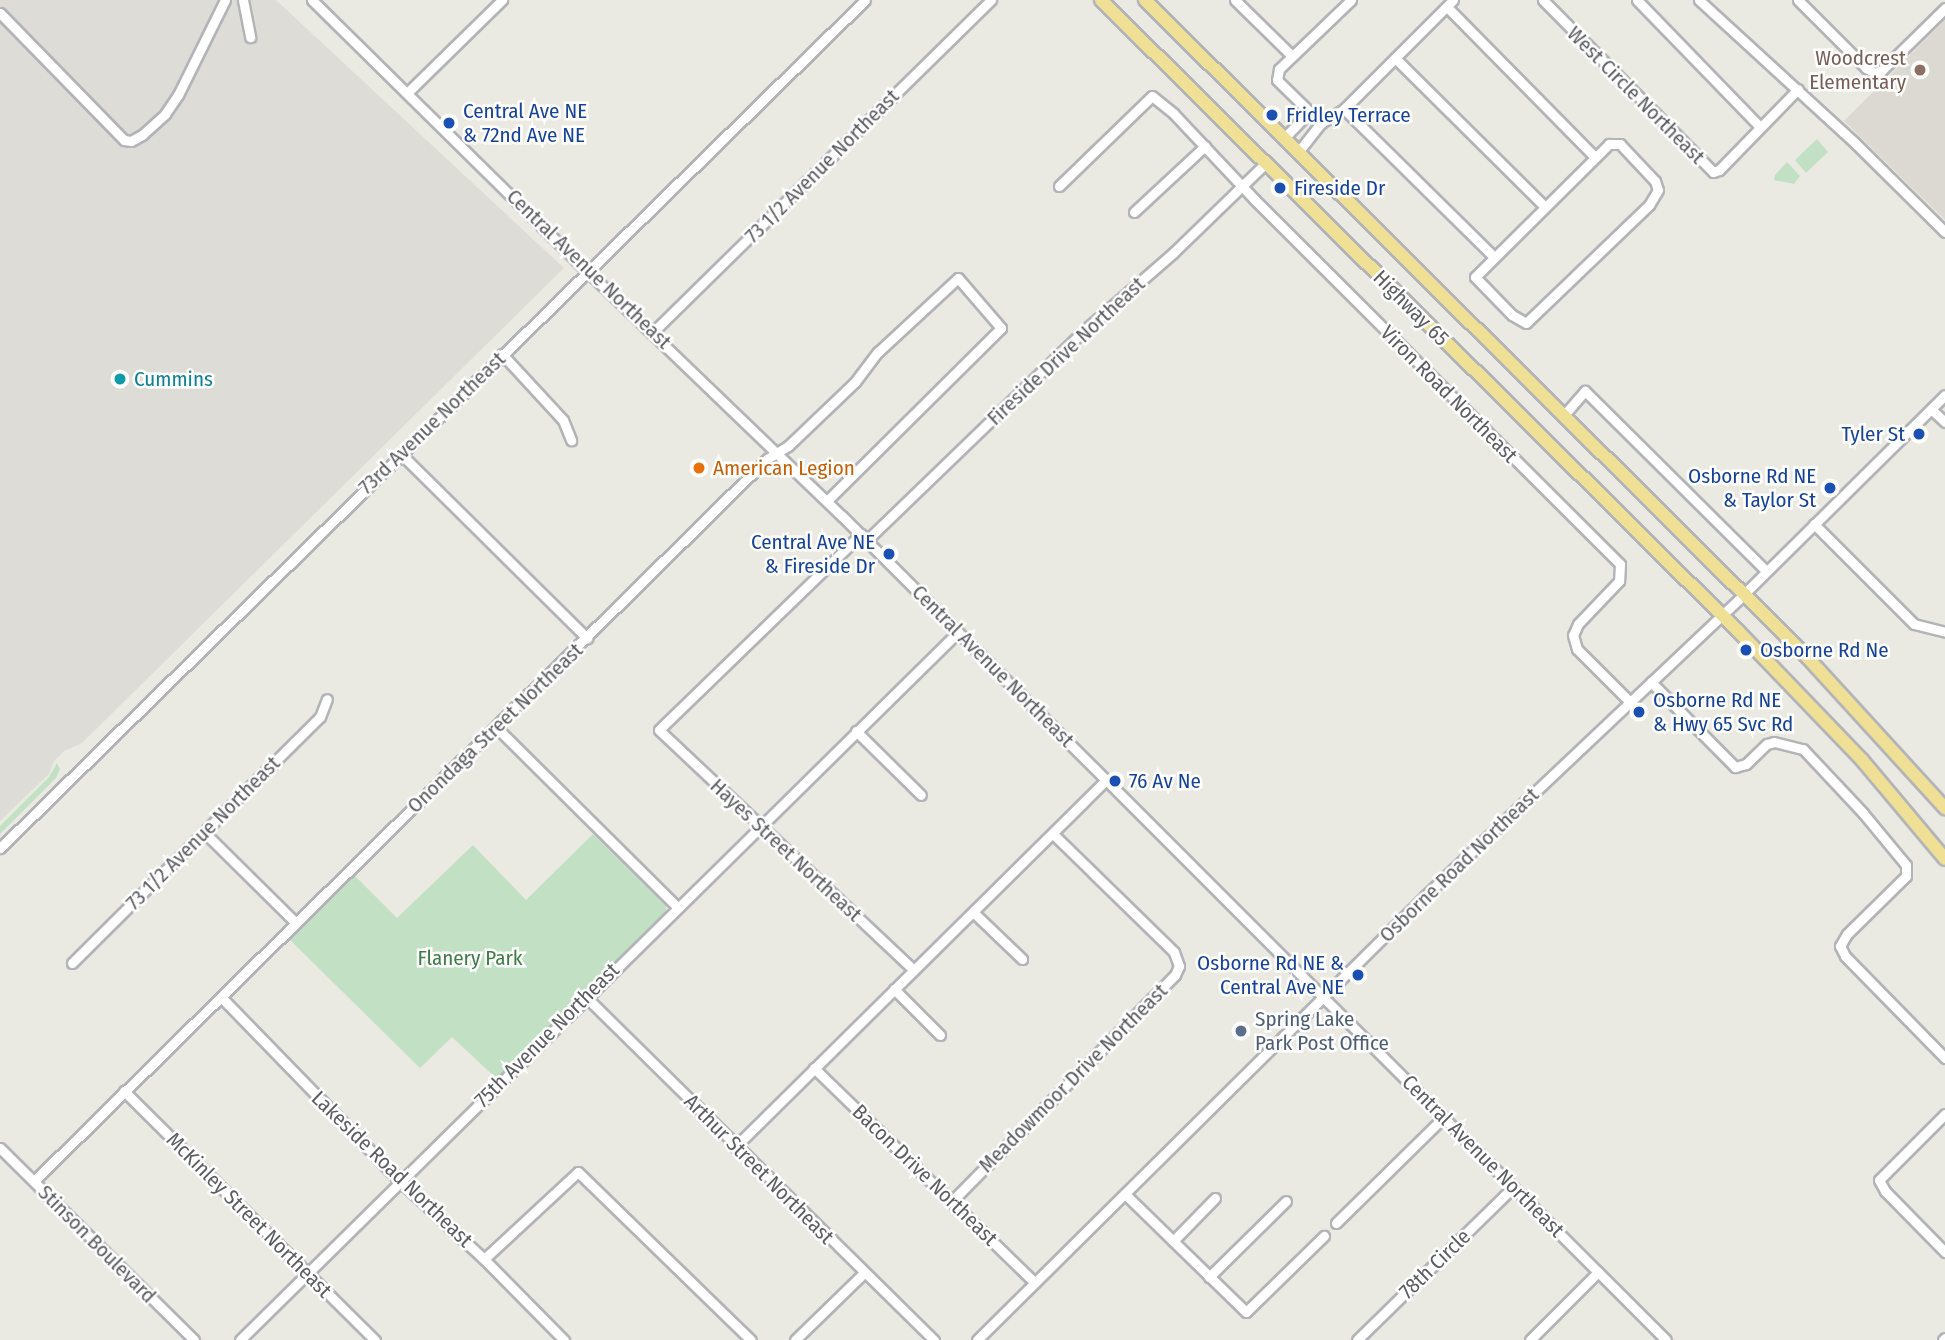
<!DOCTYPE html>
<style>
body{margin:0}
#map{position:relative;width:1945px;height:1340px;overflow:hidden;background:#ebeae2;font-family:"Fira Sans Condensed",sans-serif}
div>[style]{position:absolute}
.industrial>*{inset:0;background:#dddcd7}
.education>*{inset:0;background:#dbd9d1}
.green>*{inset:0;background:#c2e0c4}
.roads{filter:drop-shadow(2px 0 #b3b4b8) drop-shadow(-2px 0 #b3b4b8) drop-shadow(0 2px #b3b4b8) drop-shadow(0 -2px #b3b4b8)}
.minor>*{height:9px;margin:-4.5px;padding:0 4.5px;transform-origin:4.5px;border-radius:4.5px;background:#fff}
.highway>*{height:12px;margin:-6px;padding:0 6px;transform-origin:6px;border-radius:6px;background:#efe096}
.dots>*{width:19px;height:19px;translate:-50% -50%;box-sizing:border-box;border:4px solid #fff;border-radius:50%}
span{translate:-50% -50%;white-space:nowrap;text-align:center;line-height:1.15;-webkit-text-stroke:5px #fff;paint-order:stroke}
.education-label{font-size:21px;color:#785e54}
.right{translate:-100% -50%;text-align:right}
.street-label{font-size:21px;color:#5b5d61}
.transit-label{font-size:21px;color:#164399}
.left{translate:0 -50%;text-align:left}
.culture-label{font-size:21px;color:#0d838f}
.food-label{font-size:21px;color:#c56008}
.park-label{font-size:21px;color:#3e7d46}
.service-label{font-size:21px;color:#4e5e75}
</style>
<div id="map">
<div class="industrial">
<i style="clip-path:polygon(0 0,276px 0,564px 268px,82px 743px,64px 751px,54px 761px,49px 774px,0 821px)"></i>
</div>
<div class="education">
<i style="clip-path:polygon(1945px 20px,1945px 220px,1844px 121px)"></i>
</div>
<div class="green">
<i style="clip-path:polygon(1817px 139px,1828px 152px,1806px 173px,1795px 160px)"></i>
<i style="clip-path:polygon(1787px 162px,1800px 176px,1794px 184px,1774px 180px,1775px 175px)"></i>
<i style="clip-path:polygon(57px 763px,60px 769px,56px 778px,0 834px,0 826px,49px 777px)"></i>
<i style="clip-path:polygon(593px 834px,666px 906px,666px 913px,497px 1079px,452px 1037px,420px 1068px,288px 938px,353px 874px,397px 918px,473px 845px,526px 900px)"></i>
</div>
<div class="roads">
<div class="minor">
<i style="left:243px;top:0;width:38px;rotate:79deg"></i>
<i style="left:312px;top:0;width:386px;rotate:44.6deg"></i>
<i style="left:587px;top:271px;width:354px;rotate:43.9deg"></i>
<i style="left:842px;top:516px;width:1165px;rotate:45deg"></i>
<i style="left:1235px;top:0;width:80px;rotate:44.5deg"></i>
<i style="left:1351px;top:0;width:100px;rotate:136.2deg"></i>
<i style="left:1279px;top:69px;width:11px;rotate:100deg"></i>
<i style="left:1277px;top:80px;width:62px;rotate:44.3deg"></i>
<i style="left:1321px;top:123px;width:27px;rotate:-31deg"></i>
<i style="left:1344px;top:109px;width:154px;rotate:-45deg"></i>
<i style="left:1543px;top:0;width:242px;rotate:45.3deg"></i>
<i style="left:1713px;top:172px;width:6px;rotate:-18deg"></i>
<i style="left:1719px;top:170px;width:113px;rotate:-45.7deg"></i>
<i style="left:1637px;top:0;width:175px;rotate:45.9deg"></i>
<i style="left:1699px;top:0;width:210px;rotate:42.5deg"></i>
<i style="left:1854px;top:142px;width:128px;rotate:44.7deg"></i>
<i style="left:1798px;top:0;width:96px;rotate:45deg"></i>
<i style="left:1866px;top:68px;width:10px;rotate:29deg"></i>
<i style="left:1875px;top:73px;width:6px;rotate:-18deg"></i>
<i style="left:1881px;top:71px;width:90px;rotate:-44.5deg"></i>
<i style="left:1447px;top:7px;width:211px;rotate:45.4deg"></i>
<i style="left:0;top:13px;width:177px;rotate:45.7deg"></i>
<i style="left:124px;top:140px;width:7px;rotate:8deg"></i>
<i style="left:131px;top:141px;width:13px;rotate:-29deg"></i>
<i style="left:142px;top:135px;width:31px;rotate:-42deg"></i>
<i style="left:165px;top:114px;width:23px;rotate:-56deg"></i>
<i style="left:178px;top:95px;width:106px;rotate:-63.7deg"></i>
<i style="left:1395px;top:58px;width:211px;rotate:44.8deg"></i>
<i style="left:408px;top:92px;width:132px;rotate:-44.4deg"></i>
<i style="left:1344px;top:109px;width:209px;rotate:44.6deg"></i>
<i style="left:1285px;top:137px;width:35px;rotate:-46deg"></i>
<i style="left:1609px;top:144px;width:11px"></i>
<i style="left:1620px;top:144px;width:51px;rotate:46.6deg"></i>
<i style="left:1655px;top:181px;width:9px;rotate:72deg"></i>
<i style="left:1658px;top:190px;width:17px;rotate:121deg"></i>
<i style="left:1649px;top:205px;width:170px;rotate:136.2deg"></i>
<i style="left:1526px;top:323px;width:16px;rotate:-150deg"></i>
<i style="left:1512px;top:315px;width:53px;rotate:-134.2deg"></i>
<i style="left:1475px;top:277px;width:189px;rotate:-44.8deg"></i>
<i style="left:1299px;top:151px;width:36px;rotate:-52deg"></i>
<i style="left:1059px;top:186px;width:129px;rotate:-44.1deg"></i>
<i style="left:1152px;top:96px;width:28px;rotate:39deg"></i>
<i style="left:1174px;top:114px;width:117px;rotate:46.7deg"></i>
<i style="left:1254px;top:199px;width:517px;rotate:44.92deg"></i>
<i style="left:1620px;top:564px;width:17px;rotate:93deg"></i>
<i style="left:1619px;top:581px;width:59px;rotate:133.6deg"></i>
<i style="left:1578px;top:624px;width:12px;rotate:114deg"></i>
<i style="left:1573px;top:635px;width:15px;rotate:74deg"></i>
<i style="left:1577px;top:649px;width:75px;rotate:45deg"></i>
<i style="left:1134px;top:212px;width:97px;rotate:-42.9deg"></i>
<i style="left:653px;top:332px;width:474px;rotate:-44.5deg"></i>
<i style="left:502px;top:354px;width:90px;rotate:47.3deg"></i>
<i style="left:563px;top:420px;width:22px;rotate:68deg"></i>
<i style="left:1931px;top:409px;width:19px;rotate:43deg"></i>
<i style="left:1564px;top:415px;width:32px;rotate:-49deg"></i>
<i style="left:1585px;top:391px;width:255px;rotate:44.8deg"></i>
<i style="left:401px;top:454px;width:262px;rotate:44.7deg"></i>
<i style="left:1814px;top:524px;width:141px;rotate:45deg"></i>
<i style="left:1914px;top:624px;width:32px;rotate:14deg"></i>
<i style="left:861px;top:534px;width:281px;rotate:135.9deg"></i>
<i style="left:659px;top:730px;width:350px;rotate:43.3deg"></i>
<i style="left:867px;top:540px;width:295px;rotate:-44deg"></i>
<i style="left:1079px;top:335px;width:125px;rotate:-41.1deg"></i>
<i style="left:1173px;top:253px;width:129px;rotate:-44.1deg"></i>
<i style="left:1651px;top:682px;width:120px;rotate:45.3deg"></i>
<i style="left:1735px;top:767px;width:11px;rotate:-15deg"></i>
<i style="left:1746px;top:764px;width:29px;rotate:-44deg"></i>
<i style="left:1767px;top:744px;width:7px;rotate:-16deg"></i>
<i style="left:1774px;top:742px;width:30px;rotate:14deg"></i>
<i style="left:1803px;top:749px;width:88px;rotate:46.8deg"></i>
<i style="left:1863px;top:813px;width:67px;rotate:50.4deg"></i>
<i style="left:1906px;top:865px;width:11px;rotate:90deg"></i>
<i style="left:1906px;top:876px;width:83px;rotate:135.5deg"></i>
<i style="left:1847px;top:934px;width:14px;rotate:120deg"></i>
<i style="left:1840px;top:946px;width:11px;rotate:63deg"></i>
<i style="left:1845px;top:956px;width:143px;rotate:45.6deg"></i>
<i style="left:496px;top:727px;width:255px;rotate:44.8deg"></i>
<i style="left:856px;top:731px;width:91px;rotate:44.6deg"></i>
<i style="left:204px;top:832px;width:129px;rotate:44.7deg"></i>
<i style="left:0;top:848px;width:1211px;rotate:-44.43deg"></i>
<i style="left:973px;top:912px;width:68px;rotate:43.8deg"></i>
<i style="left:72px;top:963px;width:349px;rotate:-44.8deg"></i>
<i style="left:320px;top:717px;width:19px;rotate:-69deg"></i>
<i style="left:894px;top:989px;width:65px;rotate:45deg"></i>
<i style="left:221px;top:997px;width:257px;rotate:45.8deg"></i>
<i style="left:400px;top:1181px;width:115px;rotate:42.9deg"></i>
<i style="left:484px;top:1259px;width:114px;rotate:45.4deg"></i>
<i style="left:586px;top:997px;width:489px;rotate:44.6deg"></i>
<i style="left:814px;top:1068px;width:308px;rotate:44.2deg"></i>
<i style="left:124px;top:1091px;width:354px;rotate:44.8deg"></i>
<i style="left:1945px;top:1114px;width:93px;rotate:135deg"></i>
<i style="left:1879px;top:1180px;width:13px;rotate:61deg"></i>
<i style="left:1885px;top:1191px;width:86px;rotate:45.5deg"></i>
<i style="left:735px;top:1147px;width:522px;rotate:-44.69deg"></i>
<i style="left:0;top:1148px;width:273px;rotate:44.7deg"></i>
<i style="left:34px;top:1181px;width:1029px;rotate:-44.57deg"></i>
<i style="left:767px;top:459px;width:25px;rotate:-32deg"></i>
<i style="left:788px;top:446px;width:93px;rotate:-43.7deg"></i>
<i style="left:855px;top:382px;width:38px;rotate:-53deg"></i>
<i style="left:878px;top:352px;width:109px;rotate:-42.8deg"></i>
<i style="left:958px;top:278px;width:66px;rotate:49.3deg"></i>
<i style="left:1001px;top:328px;width:245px;rotate:135.2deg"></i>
<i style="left:1125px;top:1194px;width:169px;rotate:44.3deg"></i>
<i style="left:1246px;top:1312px;width:109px;rotate:-44.3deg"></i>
<i style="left:953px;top:1200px;width:316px;rotate:-45.4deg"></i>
<i style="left:1175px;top:975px;width:10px;rotate:-66deg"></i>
<i style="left:1179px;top:966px;width:15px;rotate:-110deg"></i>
<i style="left:1174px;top:952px;width:170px;rotate:-135.7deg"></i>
<i style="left:1336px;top:1223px;width:151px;rotate:-44.5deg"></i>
<i style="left:1173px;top:1241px;width:60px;rotate:-45.7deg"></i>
<i style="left:484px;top:1259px;width:128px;rotate:-42.8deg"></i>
<i style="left:578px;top:1172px;width:241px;rotate:44.2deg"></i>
<i style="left:1209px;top:1277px;width:108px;rotate:-44.6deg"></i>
<i style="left:240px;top:1340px;width:1008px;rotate:-44.6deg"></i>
<i style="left:795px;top:1340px;width:96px;rotate:-44.2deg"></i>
<i style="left:977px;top:1340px;width:631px;rotate:-44.74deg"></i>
<i style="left:1425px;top:896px;width:438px;rotate:-43.4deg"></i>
<i style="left:1743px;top:595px;width:284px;rotate:-44.7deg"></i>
<i style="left:1357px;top:1340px;width:219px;rotate:-44.4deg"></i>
<i style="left:1530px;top:1340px;width:96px;rotate:-45deg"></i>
<i style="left:1943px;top:1340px;width:3px;rotate:-45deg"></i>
</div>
<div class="highway">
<i style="left:1101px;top:0;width:897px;rotate:44.73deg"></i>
<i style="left:1738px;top:631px;width:179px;rotate:46.1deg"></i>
<i style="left:1862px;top:760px;width:129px;rotate:50deg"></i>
<i style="left:1145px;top:0;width:933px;rotate:44.78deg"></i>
<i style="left:1807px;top:657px;width:205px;rotate:47.6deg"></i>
</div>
</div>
<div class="dots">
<i style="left:1920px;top:70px;background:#8d6e63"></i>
<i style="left:1272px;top:115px;background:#1a4fb4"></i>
<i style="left:449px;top:123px;background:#1a4fb4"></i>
<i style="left:1280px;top:188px;background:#1a4fb4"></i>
<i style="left:120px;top:379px;background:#0f9aa8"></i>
<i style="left:1919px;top:434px;background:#1a4fb4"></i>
<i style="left:699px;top:468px;background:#e8710a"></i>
<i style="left:1830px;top:488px;background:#1a4fb4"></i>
<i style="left:889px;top:554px;background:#1a4fb4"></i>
<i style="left:1746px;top:650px;background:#1a4fb4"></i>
<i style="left:1639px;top:712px;background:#1a4fb4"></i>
<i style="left:1115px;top:781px;background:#1a4fb4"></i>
<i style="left:1358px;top:975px;background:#1a4fb4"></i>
<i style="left:1241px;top:1031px;background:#5c6f8a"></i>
</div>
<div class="education-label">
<span class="right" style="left:1906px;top:70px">Woodcrest<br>Elementary</span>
</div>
<div class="street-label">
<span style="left:1636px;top:95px;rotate:45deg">West Circle Northeast</span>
<span style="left:822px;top:166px;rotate:-45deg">73 1/2 Avenue Northeast</span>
<span style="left:589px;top:269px;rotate:44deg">Central Avenue Northeast</span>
<span style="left:1411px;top:308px;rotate:45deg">Highway 65</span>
<span style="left:1066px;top:351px;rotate:-43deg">Fireside Drive Northeast</span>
<span style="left:1449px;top:394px;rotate:45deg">Viron Road Northeast</span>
<span style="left:432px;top:423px;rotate:-44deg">73rd Avenue Northeast</span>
<span style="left:993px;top:666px;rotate:45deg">Central Avenue Northeast</span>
<span style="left:495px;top:728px;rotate:-44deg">Onondaga Street Northeast</span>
<span style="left:203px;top:833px;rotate:-45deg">73 1/2 Avenue Northeast</span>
<span style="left:786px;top:850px;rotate:43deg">Hayes Street Northeast</span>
<span style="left:1459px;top:865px;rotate:-44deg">Osborne Road Northeast</span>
<span style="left:547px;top:1035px;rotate:-45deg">75th Avenue Northeast</span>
<span style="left:1073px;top:1078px;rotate:-45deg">Meadowmoor Drive Northeast</span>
<span style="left:1483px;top:1156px;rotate:45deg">Central Avenue Northeast</span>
<span style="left:392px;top:1169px;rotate:44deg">Lakeside Road Northeast</span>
<span style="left:759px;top:1169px;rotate:45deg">Arthur Street Northeast</span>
<span style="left:925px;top:1175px;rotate:44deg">Bacon Drive Northeast</span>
<span style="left:249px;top:1215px;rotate:45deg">McKinley Street Northeast</span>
<span style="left:97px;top:1244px;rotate:45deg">Stinson Boulevard</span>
<span style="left:1435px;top:1264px;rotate:-44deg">78th Circle</span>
</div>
<div class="transit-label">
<span class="left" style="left:463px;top:123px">Central Ave NE<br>&amp; 72nd Ave NE</span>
<span class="left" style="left:1286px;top:115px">Fridley Terrace</span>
<span class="left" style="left:1294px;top:188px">Fireside Dr</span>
<span class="right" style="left:1905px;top:434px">Tyler St</span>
<span class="right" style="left:1816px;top:488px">Osborne Rd NE<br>&amp; Taylor St</span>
<span class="right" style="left:875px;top:554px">Central Ave NE<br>&amp; Fireside Dr</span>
<span class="left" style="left:1760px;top:650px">Osborne Rd Ne</span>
<span class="left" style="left:1653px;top:712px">Osborne Rd NE<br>&amp; Hwy 65 Svc Rd</span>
<span class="left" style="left:1129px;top:781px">76 Av Ne</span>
<span class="right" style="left:1344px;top:975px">Osborne Rd NE &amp;<br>Central Ave NE</span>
</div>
<div class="culture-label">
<span class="left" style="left:134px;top:379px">Cummins</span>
</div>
<div class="food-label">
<span class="left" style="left:713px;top:468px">American Legion</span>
</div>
<div class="park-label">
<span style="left:470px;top:958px">Flanery Park</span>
</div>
<div class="service-label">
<span class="left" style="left:1255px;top:1031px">Spring Lake<br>Park Post Office</span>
</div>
</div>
